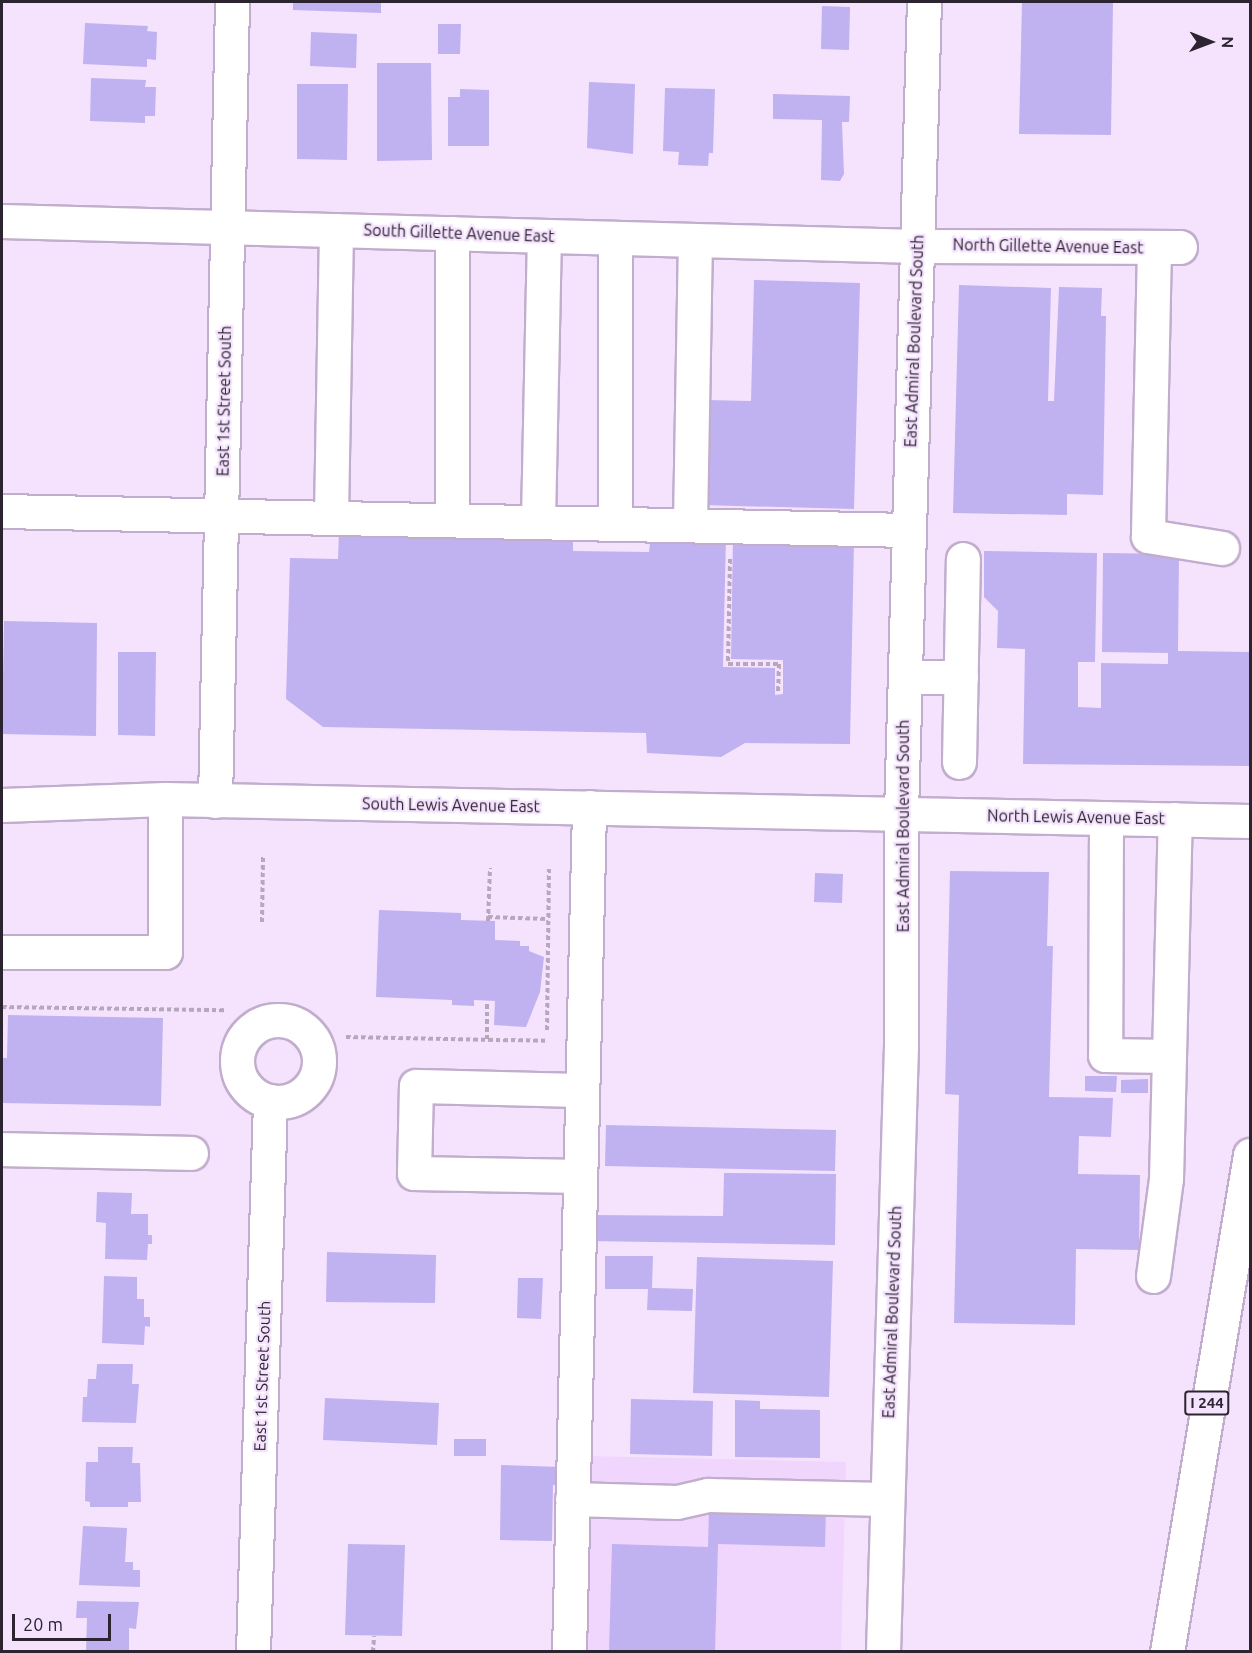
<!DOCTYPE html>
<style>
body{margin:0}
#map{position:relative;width:1252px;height:1653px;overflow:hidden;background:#f5e3fe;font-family:Ubuntu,sans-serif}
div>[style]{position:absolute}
.built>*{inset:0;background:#f0d5fd}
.building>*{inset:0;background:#c0b1f1}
.path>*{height:4px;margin-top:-2px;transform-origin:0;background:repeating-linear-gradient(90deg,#b6a7bd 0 4.5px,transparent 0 7.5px)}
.roads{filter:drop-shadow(2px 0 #c2adcd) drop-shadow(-2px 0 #c2adcd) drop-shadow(0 2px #c2adcd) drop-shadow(0 -2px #c2adcd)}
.minor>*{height:33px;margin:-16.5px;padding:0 16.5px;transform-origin:16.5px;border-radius:16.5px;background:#fff}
.minor>.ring{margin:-16.5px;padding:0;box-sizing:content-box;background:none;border:33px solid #fff;border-radius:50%}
.major>*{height:33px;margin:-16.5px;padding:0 16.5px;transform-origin:16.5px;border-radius:16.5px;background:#fff}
.highway>*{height:33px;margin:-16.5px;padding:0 16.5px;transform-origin:16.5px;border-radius:16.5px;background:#fff}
span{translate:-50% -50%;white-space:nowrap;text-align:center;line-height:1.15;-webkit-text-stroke:4.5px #f5e3fe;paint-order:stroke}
.shield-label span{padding:2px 4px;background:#f5e3fe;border:2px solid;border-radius:4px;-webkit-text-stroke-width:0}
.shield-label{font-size:15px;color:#2c2430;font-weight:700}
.street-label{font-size:16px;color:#2c2430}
.frame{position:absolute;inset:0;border:3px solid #2c2430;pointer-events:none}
.north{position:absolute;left:1180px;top:12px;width:60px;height:60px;-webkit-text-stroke:4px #f5e3fe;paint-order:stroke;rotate:91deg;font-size:16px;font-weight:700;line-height:24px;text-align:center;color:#2c2430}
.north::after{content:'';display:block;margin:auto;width:21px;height:27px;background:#2c2430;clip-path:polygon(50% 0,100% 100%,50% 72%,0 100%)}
.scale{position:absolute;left:12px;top:1614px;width:99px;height:27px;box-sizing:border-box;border:3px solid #2c2430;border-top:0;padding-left:8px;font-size:18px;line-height:21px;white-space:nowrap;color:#2c2430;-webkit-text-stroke:4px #f5e3fe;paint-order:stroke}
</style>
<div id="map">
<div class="built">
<i style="clip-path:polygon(585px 1456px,846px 1462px,841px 1651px,580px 1652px)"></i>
</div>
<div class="building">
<i style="clip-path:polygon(293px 2px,381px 2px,381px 13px,293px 10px)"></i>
<i style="clip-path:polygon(1022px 2px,1113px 2px,1111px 135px,1019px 134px)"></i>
<i style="clip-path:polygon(822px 6px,850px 7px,849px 50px,821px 49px)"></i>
<i style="clip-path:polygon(85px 23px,148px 26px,147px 31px,157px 32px,156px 60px,147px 59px,147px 67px,83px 64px)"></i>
<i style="clip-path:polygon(438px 24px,461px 24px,460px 54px,438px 54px)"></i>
<i style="clip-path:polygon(311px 32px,357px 34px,356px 68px,310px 66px)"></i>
<i style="clip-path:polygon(377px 63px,431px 63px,432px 160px,377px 161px)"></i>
<i style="clip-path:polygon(91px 78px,146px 80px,145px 87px,156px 87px,155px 116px,145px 116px,145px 123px,90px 121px)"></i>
<i style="clip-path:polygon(589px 82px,635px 84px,633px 154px,587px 148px)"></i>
<i style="clip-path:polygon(297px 84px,348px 84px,347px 160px,297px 159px)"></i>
<i style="clip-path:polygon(665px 88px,715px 89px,713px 153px,709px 153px,708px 166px,678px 165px,679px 152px,663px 151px)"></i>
<i style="clip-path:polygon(460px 89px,489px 90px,489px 146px,448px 146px,448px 97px,460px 97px)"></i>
<i style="clip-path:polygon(773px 94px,850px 96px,849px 122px,842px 122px,844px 174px,840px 181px,821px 180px,822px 120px,773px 119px)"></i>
<i style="clip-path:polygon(754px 280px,860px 283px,854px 509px,702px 505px,705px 400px,751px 401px)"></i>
<i style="clip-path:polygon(959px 285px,1051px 288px,1048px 401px,1054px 401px,1059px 287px,1102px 288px,1101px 316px,1106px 316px,1103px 495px,1067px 494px,1067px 515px,953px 513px)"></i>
<i style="clip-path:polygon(339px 532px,573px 537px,573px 551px,649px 552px,651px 535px,726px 537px,723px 667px,775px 668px,775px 695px,783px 694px,783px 660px,731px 659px,733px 537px,854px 540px,850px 744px,745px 743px,721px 757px,647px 753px,646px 733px,323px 727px,286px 699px,290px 558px,338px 559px)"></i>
<i style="clip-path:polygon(984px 551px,1097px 553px,1095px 662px,1078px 662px,1078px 707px,1101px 708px,1101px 663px,1168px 664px,1168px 653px,1102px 652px,1103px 553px,1179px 554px,1178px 651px,1250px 652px,1250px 766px,1023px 764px,1025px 649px,997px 648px,998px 611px,984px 597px)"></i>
<i style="clip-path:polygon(4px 621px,97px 623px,96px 736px,2px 734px)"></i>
<i style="clip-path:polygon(118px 652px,156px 652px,155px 736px,118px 735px)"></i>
<i style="clip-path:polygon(950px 871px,1049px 872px,1047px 946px,1053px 946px,1049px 1097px,1113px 1098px,1111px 1137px,1079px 1136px,1078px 1174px,1140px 1175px,1139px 1250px,1076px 1249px,1075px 1325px,954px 1323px,959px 1095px,945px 1094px)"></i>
<i style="clip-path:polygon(815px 873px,843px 874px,842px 903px,814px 902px)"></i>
<i style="clip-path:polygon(379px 910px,461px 913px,461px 920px,495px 921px,495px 940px,520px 941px,520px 946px,529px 946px,529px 951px,544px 957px,540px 992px,526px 1027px,494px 1025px,495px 1001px,474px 1000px,474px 1006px,452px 1005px,452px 1000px,376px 997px)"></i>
<i style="clip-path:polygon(8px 1015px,163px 1018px,161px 1106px,2px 1103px,2px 1058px,7px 1058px)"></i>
<i style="clip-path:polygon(1085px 1076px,1117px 1076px,1116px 1092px,1085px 1091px)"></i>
<i style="clip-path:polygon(1148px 1079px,1148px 1093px,1121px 1093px,1121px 1080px)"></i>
<i style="clip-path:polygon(606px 1125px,836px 1130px,835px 1171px,605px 1166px)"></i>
<i style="clip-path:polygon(724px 1173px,836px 1174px,835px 1245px,588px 1241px,588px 1215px,723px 1216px)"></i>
<i style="clip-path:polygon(97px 1192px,132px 1193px,131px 1214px,148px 1214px,148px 1235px,152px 1235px,152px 1244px,148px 1244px,147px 1260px,105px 1259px,106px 1223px,96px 1222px)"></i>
<i style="clip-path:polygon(327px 1252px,436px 1255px,435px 1303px,326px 1302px)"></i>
<i style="clip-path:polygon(605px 1256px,653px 1256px,652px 1288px,693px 1289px,692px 1311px,647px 1310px,648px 1289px,605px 1289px)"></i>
<i style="clip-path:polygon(697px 1257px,833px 1261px,829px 1397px,693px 1393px)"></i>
<i style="clip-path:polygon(104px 1276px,137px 1277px,137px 1299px,144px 1299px,144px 1317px,150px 1317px,150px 1327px,145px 1326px,144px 1345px,102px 1343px)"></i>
<i style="clip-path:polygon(518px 1278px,543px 1278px,541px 1319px,517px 1318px)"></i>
<i style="clip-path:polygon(97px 1364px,133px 1364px,132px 1384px,139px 1384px,136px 1423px,82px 1422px,83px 1397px,87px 1397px,88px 1379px,96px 1379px)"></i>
<i style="clip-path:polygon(325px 1398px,439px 1403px,437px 1445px,323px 1440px)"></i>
<i style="clip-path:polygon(631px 1399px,713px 1401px,712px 1456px,630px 1454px)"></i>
<i style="clip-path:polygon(735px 1400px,760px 1401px,760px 1409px,820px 1410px,820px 1458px,735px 1457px)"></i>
<i style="clip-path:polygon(454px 1439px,486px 1439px,486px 1456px,454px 1456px)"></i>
<i style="clip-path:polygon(98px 1447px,133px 1447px,132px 1463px,140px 1463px,141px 1502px,128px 1502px,128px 1507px,90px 1507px,90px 1502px,85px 1501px,86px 1462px,98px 1462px)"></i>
<i style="clip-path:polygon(501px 1465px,561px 1467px,561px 1485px,553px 1485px,552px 1541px,500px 1540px)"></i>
<i style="clip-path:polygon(709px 1505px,826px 1508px,825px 1547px,718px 1544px,715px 1652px,609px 1652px,612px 1544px,708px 1547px)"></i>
<i style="clip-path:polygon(83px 1526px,127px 1528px,125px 1562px,133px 1562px,133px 1570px,140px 1570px,140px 1587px,79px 1585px)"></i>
<i style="clip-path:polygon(348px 1544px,405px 1545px,402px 1636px,345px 1635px)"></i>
<i style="clip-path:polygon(77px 1601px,139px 1602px,136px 1629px,129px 1628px,129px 1652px,86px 1652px,87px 1618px,76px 1618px)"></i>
</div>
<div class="path">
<i style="left:730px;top:559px;width:105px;rotate:91.1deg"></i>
<i style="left:728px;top:664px;width:51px"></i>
<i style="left:779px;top:664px;width:30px;rotate:92deg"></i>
<i style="left:488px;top:917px;width:60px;rotate:1.9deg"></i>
<i style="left:488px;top:921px;width:53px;rotate:-87.8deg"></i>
<i style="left:262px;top:922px;width:67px;rotate:-89.1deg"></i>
<i style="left:2px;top:1007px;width:224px;rotate:0.8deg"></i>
<i style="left:547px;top:1030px;width:161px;rotate:-89.3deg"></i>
<i style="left:346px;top:1037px;width:201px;rotate:1.1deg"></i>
<i style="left:487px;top:1039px;width:38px;rotate:-90deg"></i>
<i style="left:373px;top:1652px;width:16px;rotate:-86deg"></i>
</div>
<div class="roads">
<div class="minor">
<i style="left:2px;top:221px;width:915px;rotate:1.57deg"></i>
<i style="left:917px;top:246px;width:263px;rotate:0.2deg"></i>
<i style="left:1154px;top:247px;width:289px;rotate:91.2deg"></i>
<i style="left:1148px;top:536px;width:75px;rotate:9.2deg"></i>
<i style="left:2px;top:511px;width:907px;rotate:1.2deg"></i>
<i style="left:331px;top:516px;width:286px;rotate:-89deg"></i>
<i style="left:452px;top:519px;width:286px;rotate:-90deg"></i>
<i style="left:538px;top:520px;width:284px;rotate:-88.8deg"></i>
<i style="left:615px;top:522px;width:284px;rotate:-90deg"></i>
<i style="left:690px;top:524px;width:284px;rotate:-89deg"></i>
<i style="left:905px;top:677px;width:56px"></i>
<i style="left:959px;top:762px;width:203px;rotate:-88.9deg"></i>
<i style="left:215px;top:801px;width:799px;rotate:-88.78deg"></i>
<i style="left:1106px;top:818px;width:237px;rotate:90.2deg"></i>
<i style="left:1105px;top:1055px;width:64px;rotate:0.9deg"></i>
<i style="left:2px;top:952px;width:163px"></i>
<i style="left:165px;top:952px;width:153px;rotate:-90deg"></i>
<i class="ring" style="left:237px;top:1020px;width:49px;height:49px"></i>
<i style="left:2px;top:1149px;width:189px;rotate:1.2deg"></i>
<i style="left:580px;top:1176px;width:166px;rotate:-179deg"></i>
<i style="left:414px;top:1173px;width:87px;rotate:-88.7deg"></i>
<i style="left:416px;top:1086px;width:166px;rotate:1.4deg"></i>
<i style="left:1153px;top:1276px;width:98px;rotate:-82.4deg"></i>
<i style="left:1166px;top:1179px;width:360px;rotate:-88.6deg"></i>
<i style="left:572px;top:1499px;width:105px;rotate:1.6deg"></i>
<i style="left:677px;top:1502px;width:32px;rotate:-13deg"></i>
<i style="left:708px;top:1495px;width:177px;rotate:1.3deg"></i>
<i style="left:253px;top:1652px;width:551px;rotate:-88.23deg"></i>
<i style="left:569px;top:1652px;width:845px;rotate:-88.64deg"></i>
</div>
<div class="major">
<i style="left:2px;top:805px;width:163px;rotate:-2.1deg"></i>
<i style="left:165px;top:799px;width:1085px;rotate:1.16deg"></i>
<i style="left:883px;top:1652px;width:608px;rotate:-88.3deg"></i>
<i style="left:901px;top:1044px;width:231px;rotate:-90deg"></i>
<i style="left:901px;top:813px;width:811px;rotate:-88.38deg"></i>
</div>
<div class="highway">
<i style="left:1167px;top:1652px;width:504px;rotate:-80.52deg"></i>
</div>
</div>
<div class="shield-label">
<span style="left:1207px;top:1403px">I 244</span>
</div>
<div class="street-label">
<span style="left:459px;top:233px;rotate:2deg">South Gillette Avenue East</span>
<span style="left:1048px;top:246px;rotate:1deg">North Gillette Avenue East</span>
<span style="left:914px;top:341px;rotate:-88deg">East Admiral Boulevard South</span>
<span style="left:224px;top:401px;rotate:-89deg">East 1st Street South</span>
<span style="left:451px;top:805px;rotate:1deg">South Lewis Avenue East</span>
<span style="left:1076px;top:817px;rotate:1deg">North Lewis Avenue East</span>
<span style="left:903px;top:826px;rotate:-90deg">East Admiral Boulevard South</span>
<span style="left:892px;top:1312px;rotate:-88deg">East Admiral Boulevard South</span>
<span style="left:262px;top:1376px;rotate:-88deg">East 1st Street South</span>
</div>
<div class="frame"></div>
<div class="north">N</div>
<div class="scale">20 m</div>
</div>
